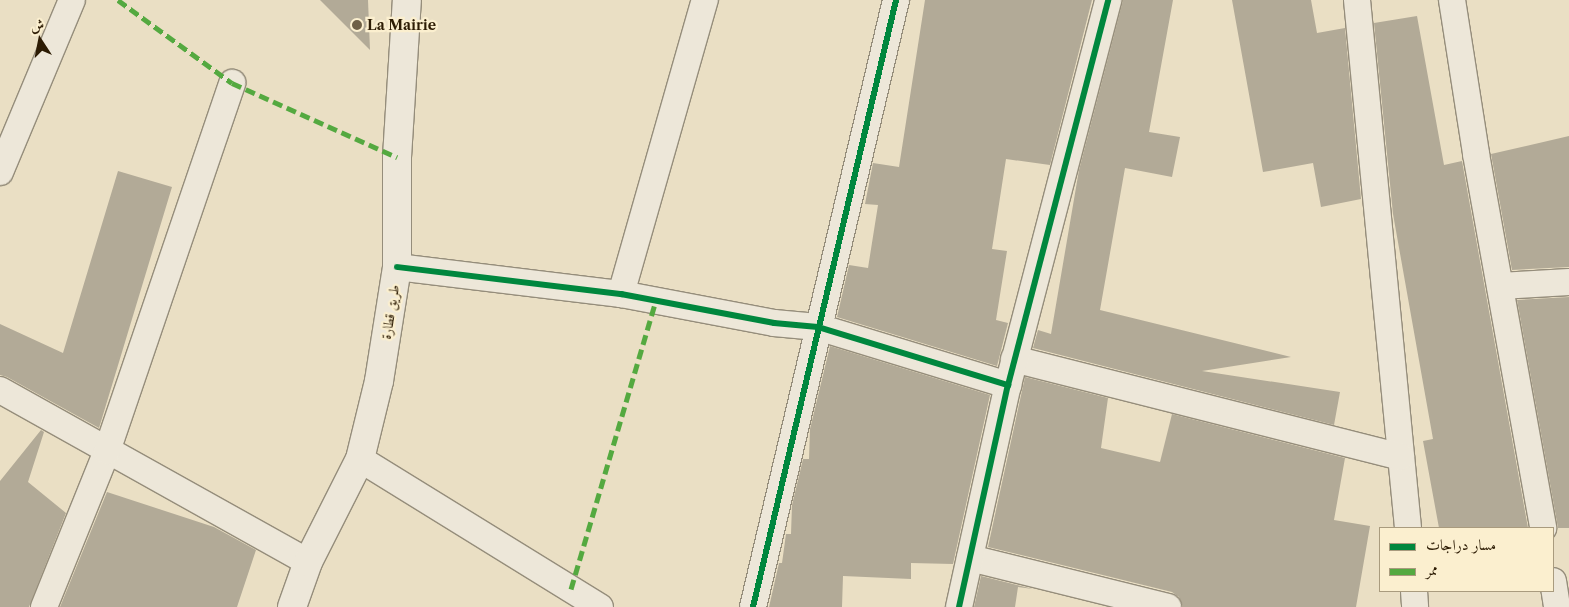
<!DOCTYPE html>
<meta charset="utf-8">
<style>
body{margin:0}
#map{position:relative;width:1569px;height:607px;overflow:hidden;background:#eadfc4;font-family:"Libre Caslon Text",Amiri,serif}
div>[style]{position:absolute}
.building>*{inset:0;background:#b2aa97}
.roads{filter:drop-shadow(1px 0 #958d7b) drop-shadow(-1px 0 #958d7b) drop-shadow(0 1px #958d7b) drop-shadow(0 -1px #958d7b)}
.street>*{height:26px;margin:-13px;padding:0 13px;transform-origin:13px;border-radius:13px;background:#ede7d9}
.secondary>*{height:28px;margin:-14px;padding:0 14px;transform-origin:14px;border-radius:14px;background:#ede7d9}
.quiet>*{height:5px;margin-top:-2.5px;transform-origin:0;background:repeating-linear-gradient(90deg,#54a940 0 10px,transparent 0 15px)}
.cycleway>*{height:6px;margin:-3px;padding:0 3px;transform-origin:3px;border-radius:3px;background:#00873e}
.dots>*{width:14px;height:14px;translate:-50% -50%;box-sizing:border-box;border:2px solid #fbefcf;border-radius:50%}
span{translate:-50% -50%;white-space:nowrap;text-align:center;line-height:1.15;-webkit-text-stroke:4.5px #fbefcf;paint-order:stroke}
.poi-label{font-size:14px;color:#2d1c04;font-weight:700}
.left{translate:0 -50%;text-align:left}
.street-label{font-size:14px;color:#2d1c04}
.legend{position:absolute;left:1379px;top:527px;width:175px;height:65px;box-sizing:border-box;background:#fbefcf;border:1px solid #a99b7e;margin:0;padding:6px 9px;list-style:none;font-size:15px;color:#2d1c04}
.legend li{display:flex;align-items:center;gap:10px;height:25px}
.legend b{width:25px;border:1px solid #a99b7e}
.north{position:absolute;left:15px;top:15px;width:50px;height:50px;-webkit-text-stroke:4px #fbefcf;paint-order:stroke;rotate:349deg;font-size:14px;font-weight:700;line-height:20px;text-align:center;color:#2d1c04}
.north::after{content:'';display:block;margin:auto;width:18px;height:22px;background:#2d1c04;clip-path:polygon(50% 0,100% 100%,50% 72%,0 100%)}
</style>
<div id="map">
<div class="building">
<i style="clip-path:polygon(320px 0,368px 0,370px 50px)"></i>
<i style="clip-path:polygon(925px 0,1092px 0,1050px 165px,1006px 159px,992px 249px,1007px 251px,996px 320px,1008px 323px,997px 366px,837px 317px,849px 265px,868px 268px,878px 205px,865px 204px,873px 163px,899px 167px)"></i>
<i style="clip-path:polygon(1123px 0,1173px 0,1149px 132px,1180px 137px,1172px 177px,1125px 168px,1100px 310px,1291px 357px,1202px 371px,1340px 392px,1334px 425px,1033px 348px,1038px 330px,1051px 334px,1079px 170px)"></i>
<i style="clip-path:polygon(1232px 0,1311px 0,1317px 33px,1345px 28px,1361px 199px,1321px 207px,1313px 163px,1263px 172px)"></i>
<i style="clip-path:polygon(1417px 16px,1444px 165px,1462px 161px,1528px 528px,1439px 528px,1423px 441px,1433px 439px,1393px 214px,1374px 23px)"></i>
<i style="clip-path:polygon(1569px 136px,1569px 267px,1512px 270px,1491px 154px)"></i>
<i style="clip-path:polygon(118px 171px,172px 187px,99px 428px,7px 377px,0 375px,0 324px,63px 353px)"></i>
<i style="clip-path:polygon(1569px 297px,1569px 528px,1558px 528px,1517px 300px)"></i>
<i style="clip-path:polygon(830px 346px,990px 395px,953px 564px,911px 563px,911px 579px,843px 576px,842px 607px,769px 607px,779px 563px,782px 563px,786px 534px,791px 534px,792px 505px,803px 459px,809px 459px,810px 429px)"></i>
<i style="clip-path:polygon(1025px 377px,1108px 398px,1101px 448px,1160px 462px,1172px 414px,1345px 458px,1334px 520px,1370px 526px,1356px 607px,1183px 607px,1179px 597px,1172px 592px,988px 547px)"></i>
<i style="clip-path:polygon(41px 430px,44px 432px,28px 482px,66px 513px,29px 607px,0 607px,0 481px)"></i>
<i style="clip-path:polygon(107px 492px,214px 527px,256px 550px,237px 607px,60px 607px)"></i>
<i style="clip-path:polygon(981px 576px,1033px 589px,1018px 587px,1015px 607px,974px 607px)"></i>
</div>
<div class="roads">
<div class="street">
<i style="left:1357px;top:0;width:530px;rotate:84.48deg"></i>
<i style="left:1452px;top:0;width:156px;rotate:81.1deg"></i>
<i style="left:1476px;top:154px;width:380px;rotate:79.8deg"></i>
<i style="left:0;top:172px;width:186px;rotate:-67.3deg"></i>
<i style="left:397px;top:267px;width:226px;rotate:6.9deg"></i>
<i style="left:621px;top:294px;width:156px;rotate:10.7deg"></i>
<i style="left:774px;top:323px;width:44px;rotate:5.2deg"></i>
<i style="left:818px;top:327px;width:199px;rotate:17deg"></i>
<i style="left:1500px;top:286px;width:69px;rotate:-3.3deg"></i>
<i style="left:621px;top:294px;width:306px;rotate:-74.1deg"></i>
<i style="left:1014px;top:359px;width:399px;rotate:14.2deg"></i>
<i style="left:0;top:390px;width:353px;rotate:29.2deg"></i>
<i style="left:360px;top:459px;width:282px;rotate:31.7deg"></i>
<i style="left:970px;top:558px;width:204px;rotate:13.9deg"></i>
<i style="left:1553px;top:581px;width:26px;rotate:81deg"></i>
<i style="left:1414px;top:591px;width:16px;rotate:86deg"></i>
<i style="left:44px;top:607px;width:168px;rotate:-68deg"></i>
<i style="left:107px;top:451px;width:389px;rotate:-71.2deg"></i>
<i style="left:753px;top:607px;width:624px;rotate:-76.74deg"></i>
<i style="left:959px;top:607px;width:227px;rotate:-77.6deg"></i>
<i style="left:1008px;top:385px;width:398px;rotate:-75.4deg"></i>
</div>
<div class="secondary">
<i style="left:292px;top:607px;width:48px;rotate:-70.4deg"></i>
<i style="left:308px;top:562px;width:115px;rotate:-63.2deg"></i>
<i style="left:360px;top:459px;width:80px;rotate:-76.3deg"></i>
<i style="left:379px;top:381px;width:115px;rotate:-81deg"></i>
<i style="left:397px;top:267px;width:110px;rotate:-90deg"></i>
<i style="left:397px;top:157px;width:157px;rotate:-86.4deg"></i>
</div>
</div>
<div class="quiet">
<i style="left:118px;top:0;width:141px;rotate:36.1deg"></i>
<i style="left:232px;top:83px;width:181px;rotate:24.2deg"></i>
<i style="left:571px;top:589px;width:300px;rotate:-73.6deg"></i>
</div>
<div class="cycleway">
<i style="left:397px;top:267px;width:226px;rotate:6.9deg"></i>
<i style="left:621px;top:294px;width:156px;rotate:10.7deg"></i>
<i style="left:774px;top:323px;width:44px;rotate:5.2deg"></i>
<i style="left:818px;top:327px;width:199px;rotate:17deg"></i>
<i style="left:753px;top:607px;width:624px;rotate:-76.74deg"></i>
<i style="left:959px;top:607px;width:227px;rotate:-77.6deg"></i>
<i style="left:1008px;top:385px;width:398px;rotate:-75.4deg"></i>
</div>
<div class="dots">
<i style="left:357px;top:25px;background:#6f6047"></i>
</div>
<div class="poi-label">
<span class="left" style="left:367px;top:25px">La Mairie</span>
</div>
<div class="street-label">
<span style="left:390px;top:312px;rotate:-81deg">طريق قطارة</span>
</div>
<ul class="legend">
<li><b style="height:6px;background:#00873e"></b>مسار دراجات</li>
<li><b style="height:6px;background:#54a940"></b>ممر</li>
</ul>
<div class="north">ش</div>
</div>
